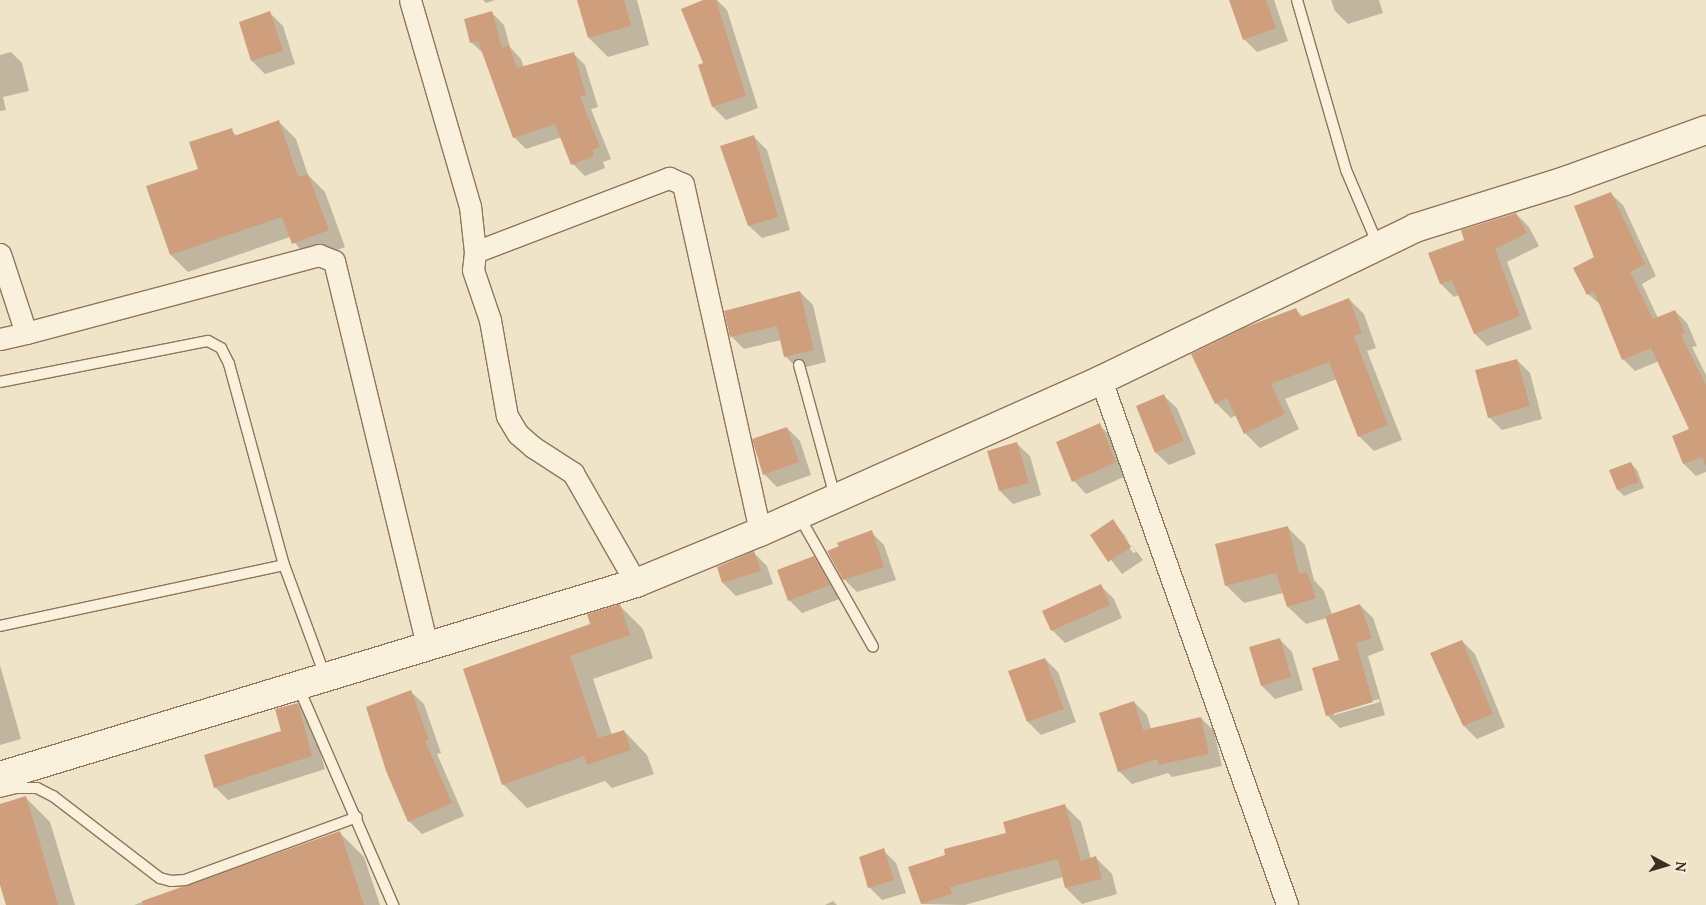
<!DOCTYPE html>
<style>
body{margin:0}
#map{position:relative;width:1706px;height:905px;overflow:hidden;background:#f0e4c8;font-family:Lora,serif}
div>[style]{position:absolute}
.shadow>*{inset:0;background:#0003}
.building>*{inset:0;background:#cf9f7d}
.roads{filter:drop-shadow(1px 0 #8d765c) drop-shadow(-1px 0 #8d765c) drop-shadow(0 1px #8d765c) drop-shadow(0 -1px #8d765c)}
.lane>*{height:10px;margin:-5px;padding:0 5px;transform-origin:5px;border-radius:5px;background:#faf1dc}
.street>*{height:21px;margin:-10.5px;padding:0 10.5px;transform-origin:10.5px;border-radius:10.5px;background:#faf1dc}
.secondary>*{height:28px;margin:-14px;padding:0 14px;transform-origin:14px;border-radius:14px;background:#faf1dc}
span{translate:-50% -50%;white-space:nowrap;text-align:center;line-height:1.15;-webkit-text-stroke:4.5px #f7eed8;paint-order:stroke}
.north{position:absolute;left:1641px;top:840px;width:50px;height:50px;-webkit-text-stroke:4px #f7eed8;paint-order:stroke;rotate:96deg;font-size:14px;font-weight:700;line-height:20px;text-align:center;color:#3d2e20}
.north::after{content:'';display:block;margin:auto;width:18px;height:22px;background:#3d2e20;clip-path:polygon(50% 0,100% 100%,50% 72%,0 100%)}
</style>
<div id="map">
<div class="shadow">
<i style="clip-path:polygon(483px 0,495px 0,486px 3px)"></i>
<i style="clip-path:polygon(578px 0,637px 0,649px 45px,608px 57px,589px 38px)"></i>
<i style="clip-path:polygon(706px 0,717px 0,727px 10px,758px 108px,726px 120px,713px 107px,699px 66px,705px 64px)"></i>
<i style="clip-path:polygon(1231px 0,1274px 0,1288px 41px,1257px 52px,1244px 39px)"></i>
<i style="clip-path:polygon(1331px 0,1379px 0,1383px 13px,1348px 24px,1335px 11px)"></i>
<i style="clip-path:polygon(270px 13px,283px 26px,295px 64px,265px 74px,252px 61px,240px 23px)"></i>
<i style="clip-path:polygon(492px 13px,504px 25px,510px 47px,521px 59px,524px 68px,573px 53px,585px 65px,598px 107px,591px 109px,611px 159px,603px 162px,605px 168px,585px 176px,573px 164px,562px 137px,526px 149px,514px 137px,484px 54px,471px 42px)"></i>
<i style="clip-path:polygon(11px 52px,22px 63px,29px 91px,3px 97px,6px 110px,0 111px,0 55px)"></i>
<i style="clip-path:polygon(279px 122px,296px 139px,308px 175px,325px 192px,345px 247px,310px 261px,290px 237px,188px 272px,171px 255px,199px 170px,231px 130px,237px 136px)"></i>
<i style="clip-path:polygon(754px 137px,767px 150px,790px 230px,762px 238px,749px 226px)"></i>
<i style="clip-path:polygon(1610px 193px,1623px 205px,1656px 276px,1642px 284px,1658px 318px,1675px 311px,1687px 323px,1697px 346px,1692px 347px,1706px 375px,1706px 472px,1696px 476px,1684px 464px,1674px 437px,1691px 430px,1659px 361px,1635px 371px,1623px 359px,1602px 306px,1588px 294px,1575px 269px,1596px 257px)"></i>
<i style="clip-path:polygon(1516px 214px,1529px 227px,1539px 246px,1507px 262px,1532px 329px,1487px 346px,1475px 334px,1459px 295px,1454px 297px,1441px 284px,1430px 254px,1466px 240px)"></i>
<i style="clip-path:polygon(800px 292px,813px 305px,826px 362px,798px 369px,785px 356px,781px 340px,744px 349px,731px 336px)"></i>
<i style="clip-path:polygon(1349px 299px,1364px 314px,1376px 348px,1367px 351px,1402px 440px,1374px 451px,1359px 436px,1337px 379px,1285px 399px,1299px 429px,1260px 448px,1245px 433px,1236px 415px,1231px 418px,1216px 403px,1296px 310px,1303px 317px)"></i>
<i style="clip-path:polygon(1517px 360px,1530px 373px,1542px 419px,1502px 430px,1489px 417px)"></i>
<i style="clip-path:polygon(1164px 396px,1177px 408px,1196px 454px,1169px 465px,1156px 453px,1137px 407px)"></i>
<i style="clip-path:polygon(1099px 425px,1112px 437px,1128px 475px,1086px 494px,1074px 481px)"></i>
<i style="clip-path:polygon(787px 428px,800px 441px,811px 475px,777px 487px,764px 474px)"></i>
<i style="clip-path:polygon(1017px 444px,1030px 456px,1041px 495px,1013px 504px,1000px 491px)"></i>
<i style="clip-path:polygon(1631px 463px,1637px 470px,1644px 488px,1624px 496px,1618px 490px)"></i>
<i style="clip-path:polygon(evenodd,1113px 521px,1143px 560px,1122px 574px,1092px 535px,1113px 521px,1121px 534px,1124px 534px,1136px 552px,1133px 553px,1121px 534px)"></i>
<i style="clip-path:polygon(evenodd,1287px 527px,1305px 545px,1314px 580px,1324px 591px,1332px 615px,1360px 605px,1373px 618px,1384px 650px,1368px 656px,1385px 715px,1340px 728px,1327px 715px,1341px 660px,1327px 618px,1306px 624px,1288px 607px,1283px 593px,1244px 603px,1226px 585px,1287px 527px,1379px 699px,1380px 702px,1334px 715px,1334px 712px,1379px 699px)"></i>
<i style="clip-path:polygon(871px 532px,884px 545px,896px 580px,857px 592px,844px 579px)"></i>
<i style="clip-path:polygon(754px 553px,767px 566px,773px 584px,736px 596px,723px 583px)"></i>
<i style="clip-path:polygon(813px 557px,826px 570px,842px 598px,802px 613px,789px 600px)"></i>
<i style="clip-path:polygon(1101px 586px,1114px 599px,1122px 618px,1065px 643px,1052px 630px)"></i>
<i style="clip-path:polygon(620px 606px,643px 629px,653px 658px,593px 679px,612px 735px,624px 731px,647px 755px,654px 774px,612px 788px,605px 781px,527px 808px,503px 784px,464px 669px,592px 625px)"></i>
<i style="clip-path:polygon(1279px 639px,1292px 652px,1303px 690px,1275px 699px,1262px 686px,1251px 648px)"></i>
<i style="clip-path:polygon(1462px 641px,1475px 654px,1505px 727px,1477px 739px,1464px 726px,1432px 654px)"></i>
<i style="clip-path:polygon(1045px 659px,1058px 672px,1076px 722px,1041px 735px,1028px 722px,1010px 672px)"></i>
<i style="clip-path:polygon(0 665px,21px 739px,0 745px)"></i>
<i style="clip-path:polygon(411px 692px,424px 704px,441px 753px,437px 754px,464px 816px,422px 834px,409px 821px)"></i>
<i style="clip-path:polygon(1134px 702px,1147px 715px,1151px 729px,1201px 718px,1214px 731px,1222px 766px,1172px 777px,1168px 773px,1132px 784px,1119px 771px)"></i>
<i style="clip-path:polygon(298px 704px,310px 717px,325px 769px,228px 800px,215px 787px,282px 732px)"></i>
<i style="clip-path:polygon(25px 797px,50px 822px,75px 905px,7px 905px,0 880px,0 805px)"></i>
<i style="clip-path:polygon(1065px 806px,1081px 822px,1091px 859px,1096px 858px,1112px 874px,1117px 894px,1082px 904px,1066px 888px,1063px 877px,965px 905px,922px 904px,910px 868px,1008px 834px)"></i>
<i style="clip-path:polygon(339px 832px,364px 857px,380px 905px,134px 905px)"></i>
<i style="clip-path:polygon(883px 850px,896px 863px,906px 893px,882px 900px,869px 887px)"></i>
<i style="clip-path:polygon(833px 901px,837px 905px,825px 905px)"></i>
</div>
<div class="building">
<i style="clip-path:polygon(577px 0,624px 0,631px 26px,588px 38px)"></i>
<i style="clip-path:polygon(703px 0,716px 0,746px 96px,712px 107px,698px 65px,703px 63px,681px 9px)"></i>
<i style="clip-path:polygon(1229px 0,1266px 0,1276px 28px,1243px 40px)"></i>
<i style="clip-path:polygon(270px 11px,283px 51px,251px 61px,239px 22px)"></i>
<i style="clip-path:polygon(492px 11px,502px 48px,509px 45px,517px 68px,574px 52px,586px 95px,580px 97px,600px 147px,592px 150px,594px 156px,571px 165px,555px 124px,513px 138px,478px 41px,470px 43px,464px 19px)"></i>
<i style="clip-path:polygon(279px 120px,298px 177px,308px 174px,329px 230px,292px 244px,282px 217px,170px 255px,146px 186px,198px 169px,189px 142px,232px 128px,234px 136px)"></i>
<i style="clip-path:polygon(754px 135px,778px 217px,748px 226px,720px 146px)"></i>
<i style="clip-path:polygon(1611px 192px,1645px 264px,1630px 272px,1653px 319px,1675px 310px,1685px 333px,1681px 335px,1706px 385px,1706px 466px,1702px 457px,1683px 464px,1672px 436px,1689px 429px,1651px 348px,1622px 360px,1594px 291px,1587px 295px,1573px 268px,1594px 257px,1574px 206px)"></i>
<i style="clip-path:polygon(1516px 213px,1527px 233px,1495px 249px,1520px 316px,1474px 334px,1452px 280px,1440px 284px,1428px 253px,1464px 240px,1461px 230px)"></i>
<i style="clip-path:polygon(800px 291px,814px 350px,784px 357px,777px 326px,730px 337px,724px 311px)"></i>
<i style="clip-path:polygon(1349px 298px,1362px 333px,1354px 336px,1388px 425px,1358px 437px,1329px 362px,1271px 384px,1285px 414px,1244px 434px,1227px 398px,1215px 404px,1191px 354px,1246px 327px,1296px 308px,1300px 317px)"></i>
<i style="clip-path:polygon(1517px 359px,1530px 406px,1488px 418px,1475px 370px)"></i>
<i style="clip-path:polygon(1164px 394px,1184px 441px,1155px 453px,1136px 406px)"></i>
<i style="clip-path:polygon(1100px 423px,1116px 462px,1072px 482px,1056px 442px)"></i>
<i style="clip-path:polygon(787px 427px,799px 462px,763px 475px,752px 439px)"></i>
<i style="clip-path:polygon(1017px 442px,1029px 483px,999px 491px,987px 451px)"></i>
<i style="clip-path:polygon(1631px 462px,1639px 482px,1617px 490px,1609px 470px)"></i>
<i style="clip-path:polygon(1113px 519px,1131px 547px,1108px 562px,1090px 535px)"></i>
<i style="clip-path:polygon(1288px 526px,1299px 574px,1307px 572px,1316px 598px,1287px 607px,1276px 573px,1225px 586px,1215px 544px)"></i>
<i style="clip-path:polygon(872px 530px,884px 567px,843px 580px,827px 551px,839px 546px,837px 543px)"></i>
<i style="clip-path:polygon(754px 551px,761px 571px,722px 583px,717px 567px)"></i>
<i style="clip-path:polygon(814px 556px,830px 585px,788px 601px,777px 570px)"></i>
<i style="clip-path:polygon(1101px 584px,1110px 605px,1051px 631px,1042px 611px)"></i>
<i style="clip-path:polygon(620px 604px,630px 635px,570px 656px,598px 738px,624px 730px,631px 750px,587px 765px,584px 756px,502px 785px,463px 669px,590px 624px,587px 614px)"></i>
<i style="clip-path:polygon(1360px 604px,1372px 638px,1356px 643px,1373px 702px,1326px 716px,1312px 668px,1339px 660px,1325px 616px)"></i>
<i style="clip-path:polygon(1280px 638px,1291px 677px,1261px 686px,1249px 647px)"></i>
<i style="clip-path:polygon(1462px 640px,1493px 714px,1463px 726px,1430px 653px)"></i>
<i style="clip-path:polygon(1045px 658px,1064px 709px,1027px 722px,1008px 671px)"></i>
<i style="clip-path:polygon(411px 690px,429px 740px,425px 741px,452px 803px,408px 822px,386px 771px,366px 707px)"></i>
<i style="clip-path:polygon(1134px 701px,1143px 730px,1201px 717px,1209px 754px,1158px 765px,1157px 759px,1118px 772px,1099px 713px)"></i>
<i style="clip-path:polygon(298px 703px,312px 756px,214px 788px,204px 755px,281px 731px,275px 709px)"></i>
<i style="clip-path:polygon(26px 796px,58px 905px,6px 905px,0 885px,0 804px)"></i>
<i style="clip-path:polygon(1065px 804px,1081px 861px,1096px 856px,1102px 879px,1065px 888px,1058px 859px,950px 887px,952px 894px,921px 904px,908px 867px,945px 855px,944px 849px,1006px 833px,1003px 822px)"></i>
<i style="clip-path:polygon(340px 831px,364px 905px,143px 905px,142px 901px)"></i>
<i style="clip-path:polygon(884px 848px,894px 880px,868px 888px,859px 857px)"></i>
</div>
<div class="roads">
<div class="lane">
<i style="left:1297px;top:0;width:177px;rotate:73.9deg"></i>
<i style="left:1346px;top:170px;width:82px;rotate:66.9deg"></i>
<i style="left:799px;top:365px;width:137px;rotate:74.7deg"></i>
<i style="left:0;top:382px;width:212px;rotate:-11.2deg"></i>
<i style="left:208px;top:341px;width:15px;rotate:28deg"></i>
<i style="left:221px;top:348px;width:18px;rotate:63deg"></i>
<i style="left:229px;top:364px;width:208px;rotate:74.7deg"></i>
<i style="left:284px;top:565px;width:118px;rotate:69.7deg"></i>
<i style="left:799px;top:516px;width:150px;rotate:60.5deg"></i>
<i style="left:0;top:626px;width:290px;rotate:-12.1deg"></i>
<i style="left:298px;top:686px;width:239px;rotate:66.5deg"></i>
<i style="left:0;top:792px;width:16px;rotate:-14deg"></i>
<i style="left:16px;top:788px;width:21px"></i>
<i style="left:37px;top:788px;width:18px;rotate:27deg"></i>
<i style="left:53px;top:796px;width:135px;rotate:37.5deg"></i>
<i style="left:160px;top:878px;width:11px;rotate:15deg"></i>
<i style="left:171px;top:881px;width:14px;rotate:-4deg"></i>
<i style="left:185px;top:880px;width:183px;rotate:-20.1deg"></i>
</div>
<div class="street">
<i style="left:410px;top:0;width:215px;rotate:73.8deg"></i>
<i style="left:470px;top:206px;width:46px;rotate:83.8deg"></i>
<i style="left:475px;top:252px;width:18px;rotate:96deg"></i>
<i style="left:473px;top:270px;width:53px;rotate:71.2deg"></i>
<i style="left:490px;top:320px;width:97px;rotate:80deg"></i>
<i style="left:507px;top:416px;width:21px;rotate:59deg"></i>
<i style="left:518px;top:434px;width:20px;rotate:41deg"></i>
<i style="left:533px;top:447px;width:48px;rotate:33deg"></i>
<i style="left:573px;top:473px;width:127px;rotate:60.2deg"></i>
<i style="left:475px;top:252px;width:208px;rotate:-20.9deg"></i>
<i style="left:669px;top:178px;width:15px;rotate:23deg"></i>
<i style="left:683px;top:184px;width:356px;rotate:77.5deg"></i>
<i style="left:0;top:254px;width:83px;rotate:71.8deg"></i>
<i style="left:26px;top:333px;width:303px;rotate:-14.9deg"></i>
<i style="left:319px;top:255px;width:16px;rotate:22deg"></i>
<i style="left:334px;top:261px;width:396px;rotate:76.4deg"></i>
<i style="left:0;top:339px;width:27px;rotate:-13deg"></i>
<i style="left:1101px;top:380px;width:556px;rotate:70.46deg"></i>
</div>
<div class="secondary">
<i style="left:0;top:776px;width:665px;rotate:-16.88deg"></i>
<i style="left:636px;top:583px;width:134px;rotate:-22.4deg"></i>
<i style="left:760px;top:532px;width:373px;rotate:-24deg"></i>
<i style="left:1101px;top:380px;width:349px;rotate:-25.8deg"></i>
<i style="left:1415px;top:228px;width:157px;rotate:-17.4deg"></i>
<i style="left:1565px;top:181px;width:150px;rotate:-19.9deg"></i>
</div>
</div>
<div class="north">N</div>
</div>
